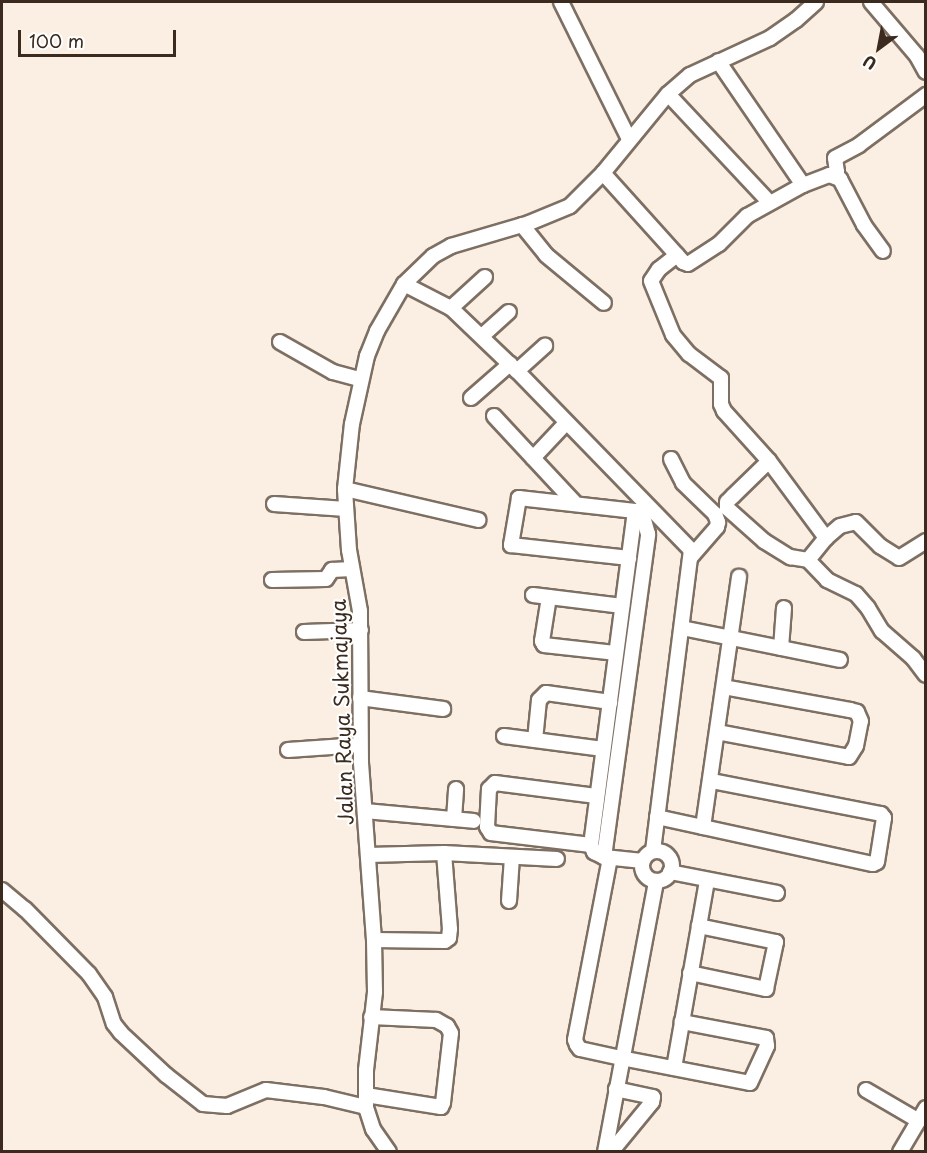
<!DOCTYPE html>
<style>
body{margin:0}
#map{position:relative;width:927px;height:1153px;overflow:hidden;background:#faefe2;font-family:"Playpen Sans",sans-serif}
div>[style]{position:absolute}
.roads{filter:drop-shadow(2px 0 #7e6f63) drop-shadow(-2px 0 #7e6f63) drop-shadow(0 2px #7e6f63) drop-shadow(0 -2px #7e6f63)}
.minor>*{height:14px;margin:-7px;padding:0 7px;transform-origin:7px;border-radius:7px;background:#fff}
.minor>.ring{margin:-7px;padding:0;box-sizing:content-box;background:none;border:14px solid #fff;border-radius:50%}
span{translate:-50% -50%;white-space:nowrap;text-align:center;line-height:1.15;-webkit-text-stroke:4.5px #fff;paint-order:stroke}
.street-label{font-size:20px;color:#3b2a1e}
.frame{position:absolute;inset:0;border:3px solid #3b2a1e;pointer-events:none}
.north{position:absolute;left:849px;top:18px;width:60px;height:60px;-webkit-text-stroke:4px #fff;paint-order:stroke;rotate:212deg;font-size:16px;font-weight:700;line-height:24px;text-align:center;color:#3b2a1e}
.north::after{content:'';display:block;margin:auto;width:21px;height:27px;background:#3b2a1e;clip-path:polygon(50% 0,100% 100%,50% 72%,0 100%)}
.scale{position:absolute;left:18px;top:30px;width:158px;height:27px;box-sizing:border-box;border:3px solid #3b2a1e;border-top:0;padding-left:8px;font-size:18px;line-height:21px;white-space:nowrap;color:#3b2a1e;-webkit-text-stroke:4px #fff;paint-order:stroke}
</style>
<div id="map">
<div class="roads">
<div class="minor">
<i style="left:561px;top:2px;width:153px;rotate:63.6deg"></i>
<i style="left:871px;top:2px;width:71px;rotate:49.6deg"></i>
<i style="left:917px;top:56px;width:18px;rotate:61deg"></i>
<i style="left:668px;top:94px;width:148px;rotate:46.9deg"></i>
<i style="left:603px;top:173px;width:120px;rotate:48deg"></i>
<i style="left:683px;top:262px;width:5px;rotate:22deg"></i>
<i style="left:688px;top:264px;width:37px;rotate:-33deg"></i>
<i style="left:719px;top:244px;width:40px;rotate:-45deg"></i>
<i style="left:747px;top:216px;width:64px;rotate:-29deg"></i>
<i style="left:803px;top:185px;width:150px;rotate:-124.4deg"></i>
<i style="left:834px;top:176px;width:5px;rotate:-53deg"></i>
<i style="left:837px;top:172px;width:14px;rotate:-98deg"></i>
<i style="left:835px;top:158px;width:27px;rotate:-28deg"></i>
<i style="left:859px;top:145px;width:84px;rotate:-36.7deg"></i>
<i style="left:803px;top:185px;width:28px;rotate:-21deg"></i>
<i style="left:829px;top:175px;width:12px;rotate:20deg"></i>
<i style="left:840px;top:179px;width:52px;rotate:62.4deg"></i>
<i style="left:864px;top:225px;width:32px;rotate:54deg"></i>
<i style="left:522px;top:225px;width:38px;rotate:51deg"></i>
<i style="left:546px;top:255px;width:75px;rotate:39.6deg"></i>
<i style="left:677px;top:255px;width:23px;rotate:142deg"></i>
<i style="left:659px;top:269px;width:14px;rotate:124deg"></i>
<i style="left:651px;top:281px;width:58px;rotate:67.8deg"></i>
<i style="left:673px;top:335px;width:25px;rotate:50deg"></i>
<i style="left:689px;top:354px;width:40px;rotate:37deg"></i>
<i style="left:721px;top:378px;width:26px;rotate:90deg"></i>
<i style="left:721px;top:404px;width:8px;rotate:67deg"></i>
<i style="left:724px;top:411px;width:67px;rotate:48deg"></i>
<i style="left:769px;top:461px;width:96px;rotate:53.5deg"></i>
<i style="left:826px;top:538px;width:18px;rotate:-41deg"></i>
<i style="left:840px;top:526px;width:16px;rotate:-14deg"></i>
<i style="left:856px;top:522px;width:34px;rotate:45deg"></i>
<i style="left:880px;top:546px;width:22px;rotate:32deg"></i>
<i style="left:899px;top:558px;width:32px;rotate:-32deg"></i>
<i style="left:404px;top:284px;width:53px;rotate:27.1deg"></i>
<i style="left:451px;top:308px;width:91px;rotate:43.7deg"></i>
<i style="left:517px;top:371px;width:250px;rotate:45.8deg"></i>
<i style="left:691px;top:550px;width:303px;rotate:97.2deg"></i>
<i style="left:451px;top:308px;width:46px;rotate:-42.4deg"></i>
<i style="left:482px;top:336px;width:36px;rotate:-42deg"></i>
<i style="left:280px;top:342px;width:61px;rotate:29.5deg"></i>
<i style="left:333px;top:372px;width:28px;rotate:15deg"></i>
<i style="left:517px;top:371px;width:38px;rotate:-42deg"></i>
<i style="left:471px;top:398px;width:52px;rotate:-41.1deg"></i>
<i style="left:494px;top:416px;width:57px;rotate:47.1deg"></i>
<i style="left:566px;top:423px;width:48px;rotate:133.3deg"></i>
<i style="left:533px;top:458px;width:60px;rotate:47deg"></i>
<i style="left:671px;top:459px;width:27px;rotate:63deg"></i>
<i style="left:683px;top:483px;width:45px;rotate:44.1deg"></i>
<i style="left:715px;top:514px;width:9px;rotate:69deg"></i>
<i style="left:718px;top:522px;width:5px;rotate:101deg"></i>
<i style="left:717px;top:527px;width:40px;rotate:131deg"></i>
<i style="left:769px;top:461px;width:50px;rotate:135.8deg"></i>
<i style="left:733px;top:496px;width:8px;rotate:135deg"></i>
<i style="left:727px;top:502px;width:6px;rotate:90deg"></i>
<i style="left:727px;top:508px;width:50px;rotate:41.7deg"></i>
<i style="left:764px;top:541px;width:31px;rotate:32deg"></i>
<i style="left:790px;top:557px;width:18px;rotate:9deg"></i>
<i style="left:808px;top:560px;width:28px;rotate:-51deg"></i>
<i style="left:345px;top:489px;width:137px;rotate:13.1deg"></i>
<i style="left:274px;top:504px;width:72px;rotate:4deg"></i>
<i style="left:635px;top:511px;width:337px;rotate:97.5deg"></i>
<i style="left:591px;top:845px;width:8px;rotate:67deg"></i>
<i style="left:594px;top:852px;width:11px;rotate:27deg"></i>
<i style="left:604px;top:857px;width:39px;rotate:6deg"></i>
<i style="left:808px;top:560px;width:28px;rotate:46deg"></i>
<i style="left:827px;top:580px;width:32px;rotate:26deg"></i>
<i style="left:856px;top:594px;width:18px;rotate:49deg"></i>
<i style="left:868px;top:608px;width:27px;rotate:59deg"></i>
<i style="left:882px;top:631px;width:41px;rotate:41.1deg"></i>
<i style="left:913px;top:658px;width:21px;rotate:53deg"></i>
<i style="left:272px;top:580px;width:54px;rotate:-1.1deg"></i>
<i style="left:326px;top:579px;width:11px;rotate:-56deg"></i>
<i style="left:332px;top:570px;width:20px;rotate:-3deg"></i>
<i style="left:533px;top:595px;width:90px;rotate:7deg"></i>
<i style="left:549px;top:597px;width:45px;rotate:99deg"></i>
<i style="left:542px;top:641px;width:4px;rotate:63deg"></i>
<i style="left:544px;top:645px;width:71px;rotate:6.4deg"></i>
<i style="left:682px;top:628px;width:161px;rotate:11.4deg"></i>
<i style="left:304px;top:632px;width:57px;rotate:-2deg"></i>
<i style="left:781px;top:648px;width:40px;rotate:-85.7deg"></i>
<i style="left:360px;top:698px;width:84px;rotate:7.5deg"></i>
<i style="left:717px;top:732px;width:134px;rotate:10.7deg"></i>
<i style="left:849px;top:757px;width:13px;rotate:-58deg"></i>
<i style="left:856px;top:746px;width:25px;rotate:-79deg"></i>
<i style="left:861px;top:721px;width:10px;rotate:-114deg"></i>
<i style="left:857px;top:712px;width:7px;rotate:-164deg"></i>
<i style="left:850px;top:710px;width:128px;rotate:-169.7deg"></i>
<i style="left:504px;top:736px;width:100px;rotate:7.5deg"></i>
<i style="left:535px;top:740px;width:40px;rotate:-84.3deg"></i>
<i style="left:539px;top:700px;width:10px;rotate:-45deg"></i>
<i style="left:546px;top:693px;width:65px;rotate:8deg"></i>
<i style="left:288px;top:750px;width:72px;rotate:-4deg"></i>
<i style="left:365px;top:811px;width:109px;rotate:5.2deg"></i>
<i style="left:657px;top:817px;width:221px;rotate:12.3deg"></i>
<i style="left:873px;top:864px;width:4px;rotate:-27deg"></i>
<i style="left:877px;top:862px;width:45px;rotate:-81deg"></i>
<i style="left:884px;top:818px;width:5px;rotate:-127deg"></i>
<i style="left:881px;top:814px;width:173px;rotate:-169deg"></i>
<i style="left:454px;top:819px;width:30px;rotate:-86deg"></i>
<i style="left:703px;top:827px;width:253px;rotate:-81.8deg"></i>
<i style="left:591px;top:845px;width:101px;rotate:-173.2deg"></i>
<i style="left:491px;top:833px;width:7px;rotate:-124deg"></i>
<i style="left:487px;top:827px;width:38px;rotate:-87deg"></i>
<i style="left:489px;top:789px;width:8px;rotate:-45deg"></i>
<i style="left:495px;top:783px;width:102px;rotate:7.3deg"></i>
<i class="ring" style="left:642px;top:851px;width:16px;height:16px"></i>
<i style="left:368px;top:855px;width:76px;rotate:-1.5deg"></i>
<i style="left:444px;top:853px;width:113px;rotate:3deg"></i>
<i style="left:604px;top:857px;width:326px;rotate:-82.2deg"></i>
<i style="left:648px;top:534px;width:18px;rotate:-106deg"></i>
<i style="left:643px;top:517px;width:10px;rotate:-143deg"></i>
<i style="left:635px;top:511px;width:117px;rotate:-173.6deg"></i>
<i style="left:519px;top:498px;width:48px;rotate:99.7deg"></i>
<i style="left:511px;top:545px;width:119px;rotate:6.3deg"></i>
<i style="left:610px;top:858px;width:185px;rotate:100.9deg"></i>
<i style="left:575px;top:1040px;width:5px;rotate:68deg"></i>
<i style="left:577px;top:1045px;width:5px;rotate:53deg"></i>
<i style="left:580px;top:1049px;width:42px;rotate:12.4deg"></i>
<i style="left:621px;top:1058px;width:131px;rotate:11deg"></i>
<i style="left:750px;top:1083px;width:41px;rotate:-65.3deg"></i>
<i style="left:767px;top:1046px;width:8px;rotate:-97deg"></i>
<i style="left:766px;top:1038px;width:86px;rotate:-169.2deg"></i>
<i style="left:670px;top:872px;width:109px;rotate:11.1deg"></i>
<i style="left:2px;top:890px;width:30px;rotate:40deg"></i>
<i style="left:25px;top:909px;width:91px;rotate:45.4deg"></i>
<i style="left:89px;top:974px;width:28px;rotate:55deg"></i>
<i style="left:105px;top:997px;width:28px;rotate:72deg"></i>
<i style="left:114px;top:1024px;width:11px;rotate:52deg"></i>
<i style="left:121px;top:1033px;width:62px;rotate:43deg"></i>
<i style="left:166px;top:1075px;width:47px;rotate:38.1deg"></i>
<i style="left:203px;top:1104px;width:24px;rotate:5deg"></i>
<i style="left:227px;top:1106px;width:42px;rotate:-22.3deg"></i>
<i style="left:266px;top:1090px;width:58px;rotate:6.9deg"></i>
<i style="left:324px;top:1097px;width:43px;rotate:13.4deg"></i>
<i style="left:509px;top:901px;width:44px;rotate:-86.1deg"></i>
<i style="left:374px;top:940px;width:71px;rotate:0.8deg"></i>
<i style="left:445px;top:941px;width:5px;rotate:-37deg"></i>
<i style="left:449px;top:938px;width:9px;rotate:-84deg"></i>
<i style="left:450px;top:929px;width:76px;rotate:-94.5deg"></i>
<i style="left:690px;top:973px;width:78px;rotate:11.9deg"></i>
<i style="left:766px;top:989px;width:48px;rotate:-78deg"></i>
<i style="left:776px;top:942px;width:79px;rotate:-168.3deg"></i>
<i style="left:674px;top:1068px;width:190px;rotate:-80deg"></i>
<i style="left:866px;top:1090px;width:61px;rotate:30.3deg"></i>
<i style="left:366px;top:1095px;width:76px;rotate:9.1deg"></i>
<i style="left:441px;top:1107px;width:4px;rotate:-63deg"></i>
<i style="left:443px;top:1103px;width:70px;rotate:-83.5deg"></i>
<i style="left:451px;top:1033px;width:8px;rotate:-120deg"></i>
<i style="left:447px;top:1026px;width:13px;rotate:-151deg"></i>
<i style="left:436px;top:1020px;width:65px;rotate:-177.4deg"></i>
<i style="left:389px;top:1152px;width:28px;rotate:-125deg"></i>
<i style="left:373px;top:1129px;width:23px;rotate:-108deg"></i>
<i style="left:366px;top:1107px;width:37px;rotate:-90deg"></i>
<i style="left:366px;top:1070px;width:79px;rotate:-83.4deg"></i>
<i style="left:375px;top:992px;width:52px;rotate:-91.1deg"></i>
<i style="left:374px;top:940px;width:177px;rotate:-94.2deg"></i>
<i style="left:361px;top:763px;width:152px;rotate:-90.4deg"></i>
<i style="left:360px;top:611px;width:62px;rotate:-100.2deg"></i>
<i style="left:349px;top:550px;width:61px;rotate:-93.8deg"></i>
<i style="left:345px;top:489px;width:65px;rotate:-83.9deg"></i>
<i style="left:352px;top:424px;width:70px;rotate:-77.6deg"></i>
<i style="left:367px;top:356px;width:27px;rotate:-68deg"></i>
<i style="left:377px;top:331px;width:54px;rotate:-60.1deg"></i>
<i style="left:404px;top:284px;width:40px;rotate:-44deg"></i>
<i style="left:433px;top:256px;width:21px;rotate:-29deg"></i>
<i style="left:451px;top:246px;width:81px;rotate:-16.4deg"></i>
<i style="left:529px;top:223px;width:44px;rotate:-22.5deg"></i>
<i style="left:570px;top:206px;width:47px;rotate:-45deg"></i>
<i style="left:603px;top:173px;width:102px;rotate:-50.6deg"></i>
<i style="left:668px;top:94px;width:29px;rotate:-41deg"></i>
<i style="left:690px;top:75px;width:88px;rotate:-24.8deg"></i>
<i style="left:770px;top:38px;width:32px;rotate:-35deg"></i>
<i style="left:796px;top:20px;width:27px;rotate:-42deg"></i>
<i style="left:605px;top:1152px;width:276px;rotate:-79.3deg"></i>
<i style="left:611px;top:1152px;width:65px;rotate:-50.6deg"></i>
<i style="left:652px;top:1102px;width:5px;rotate:-79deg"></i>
<i style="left:653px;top:1097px;width:38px;rotate:-168deg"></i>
<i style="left:900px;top:1152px;width:51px;rotate:-59.4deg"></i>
</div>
</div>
<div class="street-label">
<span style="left:342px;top:712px;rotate:-92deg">Jalan Raya Sukmajaya</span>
</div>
<div class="frame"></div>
<div class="north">U</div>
<div class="scale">100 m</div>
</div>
